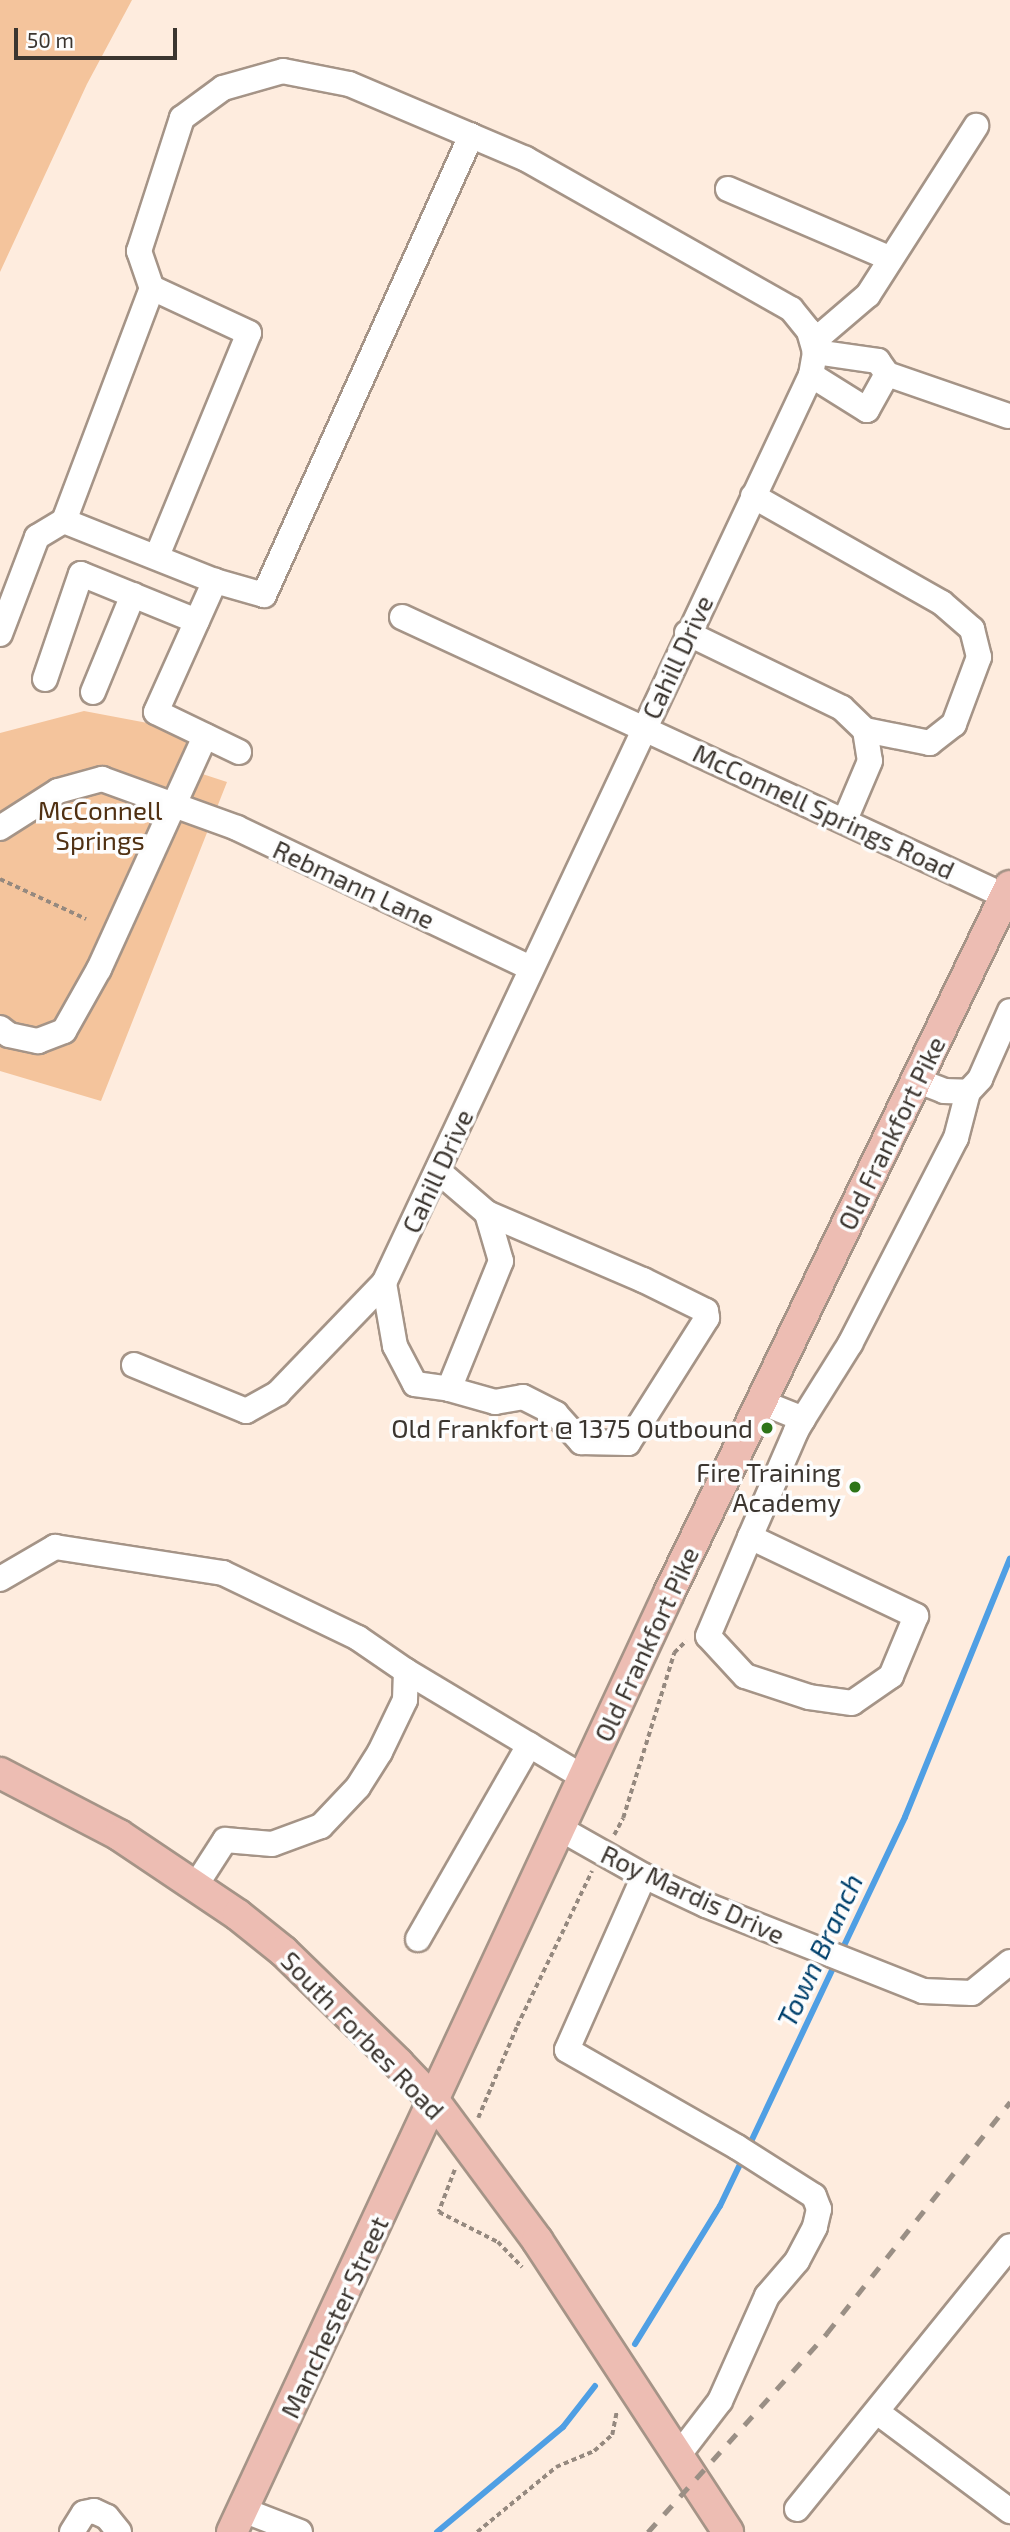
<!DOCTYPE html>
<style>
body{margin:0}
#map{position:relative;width:1010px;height:2532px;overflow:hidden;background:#feecde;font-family:"Exo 2",sans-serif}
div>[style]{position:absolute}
.green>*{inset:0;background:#f4c49c}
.stream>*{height:6px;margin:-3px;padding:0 3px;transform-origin:3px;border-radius:3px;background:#4f9fe4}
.path>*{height:3.5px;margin-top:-1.75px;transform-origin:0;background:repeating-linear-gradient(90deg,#95897f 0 5px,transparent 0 8.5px)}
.roads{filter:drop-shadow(2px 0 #a59487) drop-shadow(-2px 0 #a59487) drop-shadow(0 2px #a59487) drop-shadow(0 -2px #a59487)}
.minor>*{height:24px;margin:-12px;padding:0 12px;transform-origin:12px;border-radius:12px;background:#fff}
.major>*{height:30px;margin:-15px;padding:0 15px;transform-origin:15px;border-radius:15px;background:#edbdb3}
.rail>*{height:5px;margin-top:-2.5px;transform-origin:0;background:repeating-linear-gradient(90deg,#9a8f85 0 12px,transparent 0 24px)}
.dots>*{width:19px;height:19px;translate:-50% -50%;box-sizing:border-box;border:4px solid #fdfdfd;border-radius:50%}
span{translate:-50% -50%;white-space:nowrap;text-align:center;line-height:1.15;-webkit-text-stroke:7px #fdfdfd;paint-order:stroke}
.street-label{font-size:26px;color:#3b352f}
.park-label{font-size:26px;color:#503012}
.poi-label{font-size:26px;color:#3b352f}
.right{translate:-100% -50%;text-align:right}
.water-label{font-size:28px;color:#01416d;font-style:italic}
.scale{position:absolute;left:14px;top:28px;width:163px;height:32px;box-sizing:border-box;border:4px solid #3b352f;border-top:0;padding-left:9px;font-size:21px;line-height:24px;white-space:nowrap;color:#3b352f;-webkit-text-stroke:5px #fdfdfd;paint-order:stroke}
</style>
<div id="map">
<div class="green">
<i style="clip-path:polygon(0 0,132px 0,87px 84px,0 272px)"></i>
<i style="clip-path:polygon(84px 711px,190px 731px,184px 768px,227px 782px,101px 1101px,0 1071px,0 733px)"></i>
</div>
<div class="stream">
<i style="left:841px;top:1952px;width:149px;rotate:-64.6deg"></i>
<i style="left:905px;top:1817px;width:279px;rotate:-67.9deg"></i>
<i style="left:748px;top:2148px;width:206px;rotate:-64.7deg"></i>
<i style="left:635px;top:2344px;width:162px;rotate:-58.4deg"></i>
<i style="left:720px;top:2206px;width:53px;rotate:-64.4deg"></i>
<i style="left:437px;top:2532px;width:164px;rotate:-39.8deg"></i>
<i style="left:563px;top:2427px;width:52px;rotate:-52deg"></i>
</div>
<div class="path">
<i style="left:0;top:879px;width:95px;rotate:24.9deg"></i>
<i style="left:614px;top:1835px;width:19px;rotate:-62deg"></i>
<i style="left:623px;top:1818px;width:173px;rotate:-72.8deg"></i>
<i style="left:674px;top:1653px;width:17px;rotate:-45deg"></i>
<i style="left:478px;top:2118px;width:100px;rotate:-67deg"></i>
<i style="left:517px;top:2026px;width:172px;rotate:-64.2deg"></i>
<i style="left:455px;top:2170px;width:45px;rotate:110.9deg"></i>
<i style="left:439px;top:2212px;width:66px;rotate:27deg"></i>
<i style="left:498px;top:2242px;width:35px;rotate:46deg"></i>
<i style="left:477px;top:2532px;width:102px;rotate:-39.4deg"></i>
<i style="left:556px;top:2467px;width:41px;rotate:-22.8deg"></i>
<i style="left:594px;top:2451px;width:24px;rotate:-42deg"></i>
<i style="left:612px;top:2435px;width:25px;rotate:-79deg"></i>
</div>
<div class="roads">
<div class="minor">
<i style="left:728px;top:189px;width:177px;rotate:23.2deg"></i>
<i style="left:813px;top:342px;width:72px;rotate:-40.5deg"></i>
<i style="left:868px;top:295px;width:201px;rotate:-57.4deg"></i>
<i style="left:887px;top:374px;width:128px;rotate:19.1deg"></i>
<i style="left:811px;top:375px;width:66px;rotate:32deg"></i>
<i style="left:867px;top:410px;width:41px;rotate:-60.9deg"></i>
<i style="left:887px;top:374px;width:16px;rotate:-125deg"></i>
<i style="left:878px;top:361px;width:64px;rotate:-171.9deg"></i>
<i style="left:753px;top:496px;width:217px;rotate:29.5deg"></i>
<i style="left:942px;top:603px;width:40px;rotate:41deg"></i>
<i style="left:972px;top:629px;width:29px;rotate:76deg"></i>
<i style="left:979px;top:657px;width:72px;rotate:110.5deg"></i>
<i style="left:954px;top:724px;width:31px;rotate:142deg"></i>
<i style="left:930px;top:743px;width:66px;rotate:-168.7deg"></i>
<i style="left:157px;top:556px;width:241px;rotate:-67.6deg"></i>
<i style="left:249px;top:333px;width:107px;rotate:-155.1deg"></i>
<i style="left:152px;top:288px;width:249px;rotate:110.7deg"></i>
<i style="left:64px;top:521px;width:162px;rotate:21.7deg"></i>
<i style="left:402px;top:617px;width:664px;rotate:24.83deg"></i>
<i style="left:687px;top:633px;width:172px;rotate:25.8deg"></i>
<i style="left:842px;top:708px;width:32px;rotate:44deg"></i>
<i style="left:865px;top:730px;width:31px;rotate:81deg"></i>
<i style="left:870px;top:761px;width:64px;rotate:113deg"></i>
<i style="left:0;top:634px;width:104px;rotate:-69.1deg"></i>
<i style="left:37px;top:537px;width:31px;rotate:-31deg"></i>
<i style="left:45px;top:679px;width:111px;rotate:-71.1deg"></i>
<i style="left:81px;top:574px;width:125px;rotate:22.1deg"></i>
<i style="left:93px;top:692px;width:105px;rotate:-67.6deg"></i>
<i style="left:239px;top:752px;width:92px;rotate:-154.3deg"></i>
<i style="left:156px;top:712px;width:144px;rotate:-65.8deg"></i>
<i style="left:215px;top:581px;width:51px;rotate:15.9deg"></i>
<i style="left:264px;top:595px;width:504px;rotate:-65.73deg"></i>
<i style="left:0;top:828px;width:69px;rotate:-32.5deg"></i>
<i style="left:58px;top:791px;width:46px;rotate:-15.3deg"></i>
<i style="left:102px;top:779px;width:144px;rotate:19.9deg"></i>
<i style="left:237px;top:828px;width:326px;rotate:25.5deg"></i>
<i style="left:0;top:1028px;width:11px;rotate:38deg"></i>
<i style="left:9px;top:1035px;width:30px;rotate:12deg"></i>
<i style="left:38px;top:1041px;width:28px;rotate:-21deg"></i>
<i style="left:64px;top:1031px;width:71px;rotate:-60.6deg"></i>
<i style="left:99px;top:969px;width:256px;rotate:-65.5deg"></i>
<i style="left:916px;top:1080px;width:30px;rotate:21deg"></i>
<i style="left:944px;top:1091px;width:24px;rotate:2deg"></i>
<i style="left:968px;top:1092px;width:18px;rotate:-47deg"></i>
<i style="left:980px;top:1079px;width:74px;rotate:-66.2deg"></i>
<i style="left:384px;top:1283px;width:64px;rotate:80.1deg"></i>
<i style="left:395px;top:1346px;width:43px;rotate:62.2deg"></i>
<i style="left:415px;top:1384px;width:34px;rotate:8deg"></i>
<i style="left:449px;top:1389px;width:138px;rotate:-67.9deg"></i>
<i style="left:501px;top:1261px;width:50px;rotate:-106.3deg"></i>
<i style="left:487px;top:1213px;width:65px;rotate:-139.4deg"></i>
<i style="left:134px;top:1365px;width:121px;rotate:22.3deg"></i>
<i style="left:246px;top:1411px;width:37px;rotate:-29deg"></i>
<i style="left:278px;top:1393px;width:153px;rotate:-46.1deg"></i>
<i style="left:384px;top:1283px;width:1003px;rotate:-64.81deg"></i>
<i style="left:811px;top:375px;width:23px;rotate:-80deg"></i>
<i style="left:815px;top:352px;width:22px;rotate:-106deg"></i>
<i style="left:809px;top:331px;width:28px;rotate:-129deg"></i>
<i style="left:791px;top:309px;width:305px;rotate:-150.5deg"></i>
<i style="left:526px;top:159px;width:192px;rotate:-157deg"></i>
<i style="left:349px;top:84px;width:67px;rotate:-168.9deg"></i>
<i style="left:283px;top:71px;width:62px;rotate:164.2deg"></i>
<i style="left:223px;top:88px;width:51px;rotate:143.8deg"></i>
<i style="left:182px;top:118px;width:140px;rotate:107.9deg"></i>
<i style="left:139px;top:251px;width:39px;rotate:71deg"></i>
<i style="left:449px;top:1389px;width:48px;rotate:15.8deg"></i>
<i style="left:495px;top:1402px;width:28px;rotate:-10deg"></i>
<i style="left:523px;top:1397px;width:37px;rotate:27deg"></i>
<i style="left:556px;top:1414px;width:38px;rotate:48deg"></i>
<i style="left:581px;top:1442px;width:47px;rotate:1.2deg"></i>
<i style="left:628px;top:1443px;width:148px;rotate:-57.7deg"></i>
<i style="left:707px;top:1318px;width:7px;rotate:-98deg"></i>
<i style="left:706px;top:1311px;width:70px;rotate:-153.8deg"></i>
<i style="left:643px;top:1280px;width:170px;rotate:-156.8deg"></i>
<i style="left:803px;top:1419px;width:89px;rotate:-57.9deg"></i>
<i style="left:850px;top:1344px;width:232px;rotate:-62.8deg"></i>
<i style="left:956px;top:1138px;width:48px;rotate:-75.4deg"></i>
<i style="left:750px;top:1537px;width:184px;rotate:25.4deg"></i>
<i style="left:916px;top:1616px;width:65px;rotate:112.6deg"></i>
<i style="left:891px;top:1676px;width:47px;rotate:145.3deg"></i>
<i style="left:852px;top:1703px;width:43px;rotate:-172.1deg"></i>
<i style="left:809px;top:1697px;width:67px;rotate:-161.8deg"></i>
<i style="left:745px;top:1676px;width:54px;rotate:-132.8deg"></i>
<i style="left:708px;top:1636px;width:108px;rotate:-67deg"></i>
<i style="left:750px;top:1537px;width:116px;rotate:-66.5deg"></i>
<i style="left:796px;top:1431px;width:14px;rotate:-60deg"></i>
<i style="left:803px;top:1419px;width:45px;rotate:-158deg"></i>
<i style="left:0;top:1579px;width:64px;rotate:-30.2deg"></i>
<i style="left:55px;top:1547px;width:170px;rotate:8.8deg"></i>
<i style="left:223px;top:1573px;width:150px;rotate:25.7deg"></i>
<i style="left:358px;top:1638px;width:58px;rotate:34.5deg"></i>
<i style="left:406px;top:1671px;width:29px;rotate:92deg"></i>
<i style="left:405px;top:1700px;width:58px;rotate:115.7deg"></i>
<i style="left:380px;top:1752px;width:41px;rotate:122.2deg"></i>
<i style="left:358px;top:1787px;width:54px;rotate:133.5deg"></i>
<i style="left:321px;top:1826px;width:52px;rotate:159.8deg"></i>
<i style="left:272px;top:1844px;width:47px;rotate:-175.1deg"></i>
<i style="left:225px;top:1840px;width:54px;rotate:122.8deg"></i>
<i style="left:406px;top:1671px;width:206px;rotate:30.9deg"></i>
<i style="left:559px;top:1828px;width:98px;rotate:29.5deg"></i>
<i style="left:644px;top:1876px;width:68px;rotate:25.1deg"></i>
<i style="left:706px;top:1905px;width:233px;rotate:21.6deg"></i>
<i style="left:923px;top:1991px;width:49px;rotate:2.3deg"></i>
<i style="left:972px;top:1993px;width:49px;rotate:-39.2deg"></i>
<i style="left:644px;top:1876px;width:190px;rotate:113.9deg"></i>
<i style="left:567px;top:2050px;width:196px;rotate:29.7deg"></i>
<i style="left:737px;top:2147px;width:91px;rotate:32.5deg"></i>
<i style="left:814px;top:2196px;width:14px;rotate:69deg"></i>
<i style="left:819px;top:2209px;width:18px;rotate:103deg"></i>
<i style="left:815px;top:2227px;width:38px;rotate:118deg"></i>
<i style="left:797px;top:2261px;width:46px;rotate:130.6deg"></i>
<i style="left:767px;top:2296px;width:115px;rotate:114.1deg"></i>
<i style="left:720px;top:2401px;width:71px;rotate:127.5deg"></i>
<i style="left:418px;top:1939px;width:224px;rotate:-60.2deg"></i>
<i style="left:877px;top:2412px;width:166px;rotate:36.7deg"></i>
<i style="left:797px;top:2509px;width:338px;rotate:-51deg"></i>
<i style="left:243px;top:2510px;width:61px;rotate:21.1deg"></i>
<i style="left:72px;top:2532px;width:22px;rotate:-58deg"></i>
<i style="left:84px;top:2513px;width:10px;rotate:-11deg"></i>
<i style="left:94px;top:2511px;width:14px;rotate:25deg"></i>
<i style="left:107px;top:2517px;width:19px;rotate:51deg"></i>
</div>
<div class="major">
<i style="left:0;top:1773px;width:134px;rotate:27.5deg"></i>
<i style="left:119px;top:1835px;width:143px;rotate:33.9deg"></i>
<i style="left:238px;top:1915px;width:58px;rotate:38.7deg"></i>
<i style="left:283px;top:1951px;width:161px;rotate:44.2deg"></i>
<i style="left:398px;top:2063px;width:54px;rotate:46.5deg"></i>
<i style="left:435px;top:2102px;width:172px;rotate:53.5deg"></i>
<i style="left:537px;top:2240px;width:349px;rotate:56.8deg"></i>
<i style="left:232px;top:2532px;width:1036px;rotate:-65.04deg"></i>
<i style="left:669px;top:1593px;width:785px;rotate:-64.25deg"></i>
</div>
</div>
<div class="rail">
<i style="left:648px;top:2532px;width:268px;rotate:-48deg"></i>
<i style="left:827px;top:2333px;width:295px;rotate:-51.6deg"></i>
</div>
<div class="dots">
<i style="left:767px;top:1428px;background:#2d7417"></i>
<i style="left:855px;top:1487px;background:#2d7417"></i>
</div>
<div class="street-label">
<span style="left:677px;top:657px;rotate:-65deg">Cahill Drive</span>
<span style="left:824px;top:811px;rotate:25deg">McConnell Springs Road</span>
<span style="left:354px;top:884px;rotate:25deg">Rebmann Lane</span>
<span style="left:891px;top:1133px;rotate:-64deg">Old Frankfort Pike</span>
<span style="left:437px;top:1171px;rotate:-65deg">Cahill Drive</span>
<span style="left:646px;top:1644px;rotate:-65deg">Old Frankfort Pike</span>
<span style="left:693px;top:1894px;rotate:25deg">Roy Mardis Drive</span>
<span style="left:363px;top:2035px;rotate:46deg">South Forbes Road</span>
<span style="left:334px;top:2317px;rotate:-65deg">Manchester Street</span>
</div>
<div class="park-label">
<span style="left:100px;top:825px">McConnell<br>Springs</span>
</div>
<div class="poi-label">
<span class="right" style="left:753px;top:1428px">Old Frankfort @ 1375 Outbound</span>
<span class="right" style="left:841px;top:1487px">Fire Training<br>Academy</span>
</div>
<div class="water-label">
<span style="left:819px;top:1950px;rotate:-65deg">Town Branch</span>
</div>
<div class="scale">50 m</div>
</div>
